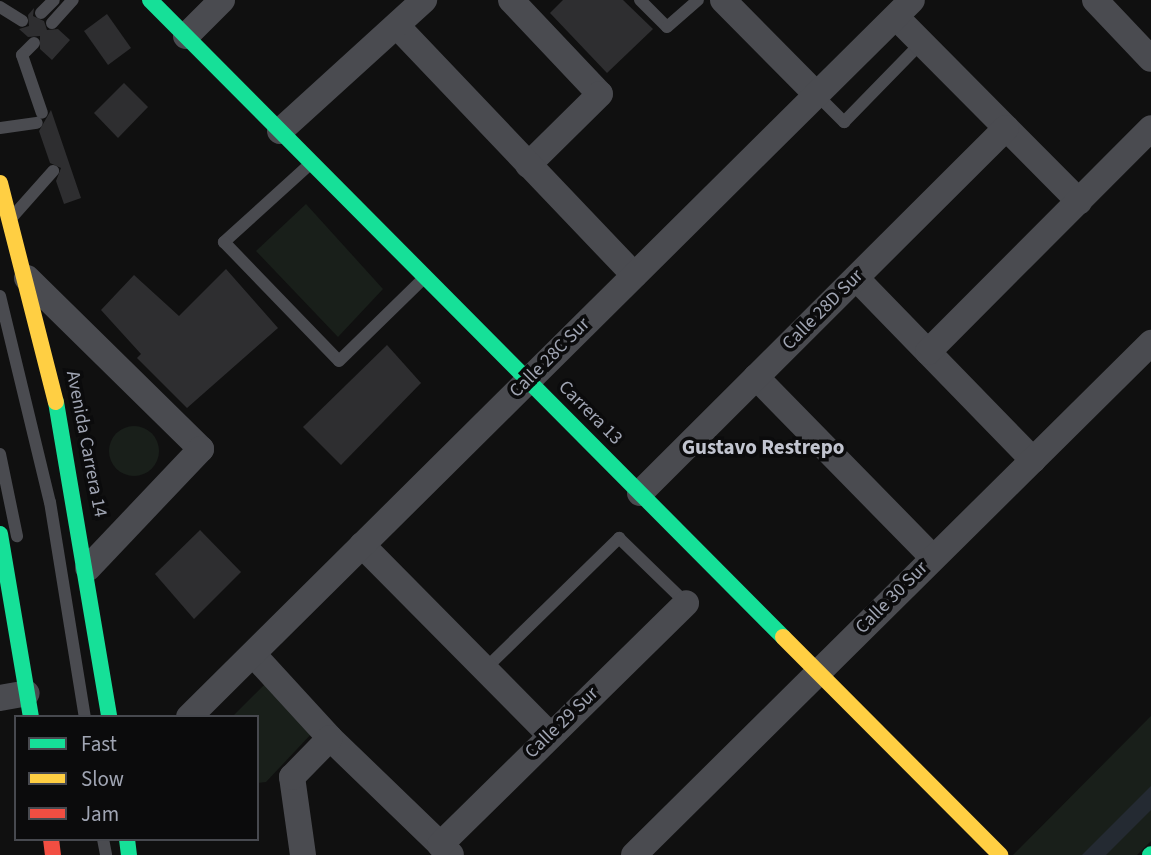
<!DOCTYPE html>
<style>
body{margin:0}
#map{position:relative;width:1151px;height:855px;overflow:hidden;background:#101010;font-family:"Source Sans 3",sans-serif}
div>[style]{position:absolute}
.green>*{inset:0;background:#191f1a}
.round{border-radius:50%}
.water>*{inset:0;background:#242a32}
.building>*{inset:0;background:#2e2e30}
.lane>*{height:12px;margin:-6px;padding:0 6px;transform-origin:6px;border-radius:6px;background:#4a4b50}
.street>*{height:26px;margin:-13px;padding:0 13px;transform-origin:13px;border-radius:13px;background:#4a4b50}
.fast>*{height:16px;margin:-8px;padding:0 8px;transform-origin:8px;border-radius:8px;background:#16e098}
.slow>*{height:16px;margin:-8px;padding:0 8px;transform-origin:8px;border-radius:8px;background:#ffcf43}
.jam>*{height:16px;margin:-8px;padding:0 8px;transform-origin:8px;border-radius:8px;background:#f24e42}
span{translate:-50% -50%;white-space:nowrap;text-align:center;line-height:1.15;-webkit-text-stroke:7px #0b0b0c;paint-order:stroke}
.street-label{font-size:19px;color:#a0a5b3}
.neighbourhood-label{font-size:21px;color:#c1c4cf;font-weight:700}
.legend{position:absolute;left:14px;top:715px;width:245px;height:126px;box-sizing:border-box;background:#0b0b0c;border:2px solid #47494f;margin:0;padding:9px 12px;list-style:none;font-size:21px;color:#a0a5b3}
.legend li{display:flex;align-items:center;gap:14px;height:35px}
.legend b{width:35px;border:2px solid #47494f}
</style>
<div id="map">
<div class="green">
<i style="clip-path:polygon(306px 204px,383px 289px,338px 337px,256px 251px)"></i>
<i class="round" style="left:109px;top:426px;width:50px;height:50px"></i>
<i style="clip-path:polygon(268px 681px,314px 731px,266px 782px,257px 783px,257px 717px,232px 717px)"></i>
<i style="clip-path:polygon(1151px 716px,1151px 841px,1137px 855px,1013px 855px)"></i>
</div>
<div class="water">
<i style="clip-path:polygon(1151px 786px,1151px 810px,1106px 855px,1082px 855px)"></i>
</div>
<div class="building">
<i style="clip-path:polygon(563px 0,623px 0,653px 29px,607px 73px,550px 13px)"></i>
<i style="clip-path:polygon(34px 8px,33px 16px,44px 21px,47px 30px,58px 29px,70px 40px,52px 60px,40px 49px,40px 36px,28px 37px,19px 29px,29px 26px,28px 15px)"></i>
<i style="clip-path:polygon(107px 14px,131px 48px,108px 65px,84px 31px)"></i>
<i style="clip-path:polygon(124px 83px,148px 107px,118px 138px,94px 113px)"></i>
<i style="clip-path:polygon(51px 110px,81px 198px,64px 204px,56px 181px,61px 168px,50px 163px,39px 131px)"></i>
<i style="clip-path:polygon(226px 269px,278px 328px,187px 408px,137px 358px,141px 354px,101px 310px,134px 275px,179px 316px)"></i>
<i style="clip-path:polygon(387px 345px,421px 383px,341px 465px,303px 427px)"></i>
<i style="clip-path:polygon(200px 530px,241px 572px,194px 619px,155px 574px)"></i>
</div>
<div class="lane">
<i style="left:640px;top:0;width:38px;rotate:45deg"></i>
<i style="left:667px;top:27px;width:41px;rotate:-41.1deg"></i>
<i style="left:0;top:7px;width:26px;rotate:32deg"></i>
<i style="left:41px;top:13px;width:18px;rotate:-45deg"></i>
<i style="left:52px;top:23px;width:31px;rotate:-48deg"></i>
<i style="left:34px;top:43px;width:17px;rotate:135deg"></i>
<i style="left:22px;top:55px;width:61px;rotate:71deg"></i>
<i style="left:816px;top:94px;width:40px;rotate:45deg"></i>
<i style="left:844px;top:122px;width:110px;rotate:-45.7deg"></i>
<i style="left:0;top:128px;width:37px;rotate:-8deg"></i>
<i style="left:309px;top:165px;width:115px;rotate:137.8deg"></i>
<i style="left:224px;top:242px;width:165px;rotate:46deg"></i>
<i style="left:339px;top:361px;width:117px;rotate:-44.3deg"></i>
<i style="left:14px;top:215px;width:59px;rotate:-48.4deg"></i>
<i style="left:0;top:296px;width:212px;rotate:76.4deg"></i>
<i style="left:50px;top:502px;width:218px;rotate:80.8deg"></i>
<i style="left:0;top:454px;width:84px;rotate:78.3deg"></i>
<i style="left:487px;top:667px;width:185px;rotate:-44.3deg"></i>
<i style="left:619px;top:538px;width:93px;rotate:44.1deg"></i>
<i style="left:103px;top:839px;width:16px;rotate:79deg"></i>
</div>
<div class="street">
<i style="left:511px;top:0;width:129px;rotate:46.6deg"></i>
<i style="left:600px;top:94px;width:101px;rotate:135.4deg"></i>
<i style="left:723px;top:0;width:132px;rotate:45.3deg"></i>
<i style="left:1095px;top:0;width:81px;rotate:46.5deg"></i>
<i style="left:896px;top:17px;width:260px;rotate:45.2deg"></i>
<i style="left:397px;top:26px;width:344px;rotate:46.4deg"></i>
<i style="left:186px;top:36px;width:51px;rotate:-45deg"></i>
<i style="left:280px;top:131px;width:195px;rotate:-42.3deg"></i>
<i style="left:27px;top:278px;width:244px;rotate:44.5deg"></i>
<i style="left:201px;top:449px;width:164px;rotate:133.5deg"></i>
<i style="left:856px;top:278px;width:254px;rotate:45.8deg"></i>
<i style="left:928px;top:352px;width:316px;rotate:-45.1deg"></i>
<i style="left:756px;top:377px;width:253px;rotate:45.6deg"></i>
<i style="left:640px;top:493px;width:517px;rotate:-44.92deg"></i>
<i style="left:362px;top:545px;width:266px;rotate:45.3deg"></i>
<i style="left:253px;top:654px;width:114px;rotate:47.5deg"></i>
<i style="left:330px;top:738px;width:168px;rotate:44deg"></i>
<i style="left:0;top:698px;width:27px;rotate:-10deg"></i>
<i style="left:189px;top:717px;width:1018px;rotate:-44.76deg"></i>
<i style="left:440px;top:845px;width:345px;rotate:-44.5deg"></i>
<i style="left:303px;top:855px;width:79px;rotate:-98deg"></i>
<i style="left:292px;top:777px;width:54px;rotate:-45.7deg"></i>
<i style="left:634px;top:855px;width:728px;rotate:-44.72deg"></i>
</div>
<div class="fast">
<i style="left:150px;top:0;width:898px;rotate:45.18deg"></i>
<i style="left:56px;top:402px;width:319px;rotate:80.4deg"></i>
<i style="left:0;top:534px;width:186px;rotate:80.4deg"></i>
<i style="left:127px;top:839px;width:16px;rotate:83deg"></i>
<i style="left:1150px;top:855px;width:1px;rotate:-45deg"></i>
</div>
<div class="slow">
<i style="left:0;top:183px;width:226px;rotate:75.7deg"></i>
<i style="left:783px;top:637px;width:308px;rotate:45.1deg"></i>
</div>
<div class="jam">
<i style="left:51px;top:839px;width:16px;rotate:83deg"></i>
</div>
<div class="street-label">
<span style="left:823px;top:310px;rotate:-45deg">Calle 28D Sur</span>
<span style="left:550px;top:358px;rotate:-45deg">Calle 28C Sur</span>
<span style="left:590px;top:413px;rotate:45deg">Carrera 13</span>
<span style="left:86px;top:444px;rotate:79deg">Avenida Carrera 14</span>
<span style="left:892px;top:598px;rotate:-45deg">Calle 30 Sur</span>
<span style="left:562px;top:723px;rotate:-44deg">Calle 29 Sur</span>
</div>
<div class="neighbourhood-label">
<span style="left:763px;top:447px">Gustavo Restrepo</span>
</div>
<ul class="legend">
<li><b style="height:9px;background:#16e098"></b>Fast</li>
<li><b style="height:9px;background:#ffcf43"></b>Slow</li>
<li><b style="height:9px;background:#f24e42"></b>Jam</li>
</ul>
</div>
